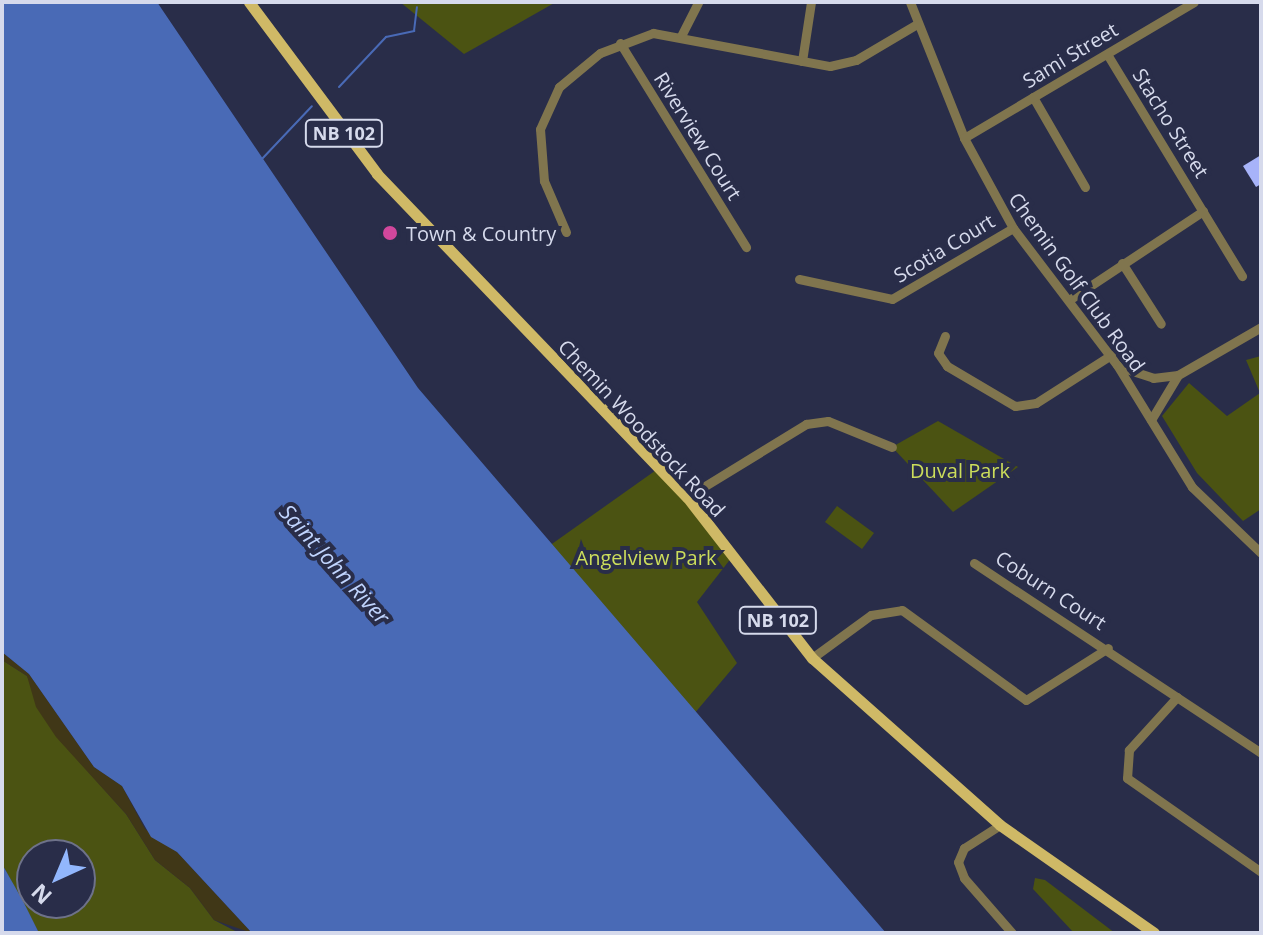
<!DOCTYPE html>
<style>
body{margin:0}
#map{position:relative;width:1263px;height:935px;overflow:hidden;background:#292d49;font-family:"Open Sans",sans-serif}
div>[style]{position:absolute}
.green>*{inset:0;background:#4b5312}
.sand>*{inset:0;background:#403717}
.water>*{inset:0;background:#496ab6}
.stream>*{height:2px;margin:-1px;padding:0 1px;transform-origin:1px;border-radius:1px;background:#496ab6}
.building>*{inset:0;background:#a7b3f9}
.minor>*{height:9px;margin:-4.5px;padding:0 4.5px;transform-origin:4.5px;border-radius:4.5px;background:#80754e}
.major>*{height:11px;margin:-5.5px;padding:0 5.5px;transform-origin:5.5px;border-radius:5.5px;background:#cfb966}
.dots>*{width:22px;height:22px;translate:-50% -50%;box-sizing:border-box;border:4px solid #292d49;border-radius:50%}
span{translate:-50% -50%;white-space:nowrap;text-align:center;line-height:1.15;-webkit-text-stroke:8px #292d49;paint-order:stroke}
.shield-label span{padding:2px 6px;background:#292d49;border:2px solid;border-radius:6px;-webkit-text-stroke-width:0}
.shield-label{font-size:18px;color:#d6daec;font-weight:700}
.street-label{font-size:20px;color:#d6daec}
.poi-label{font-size:20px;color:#d6daec}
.left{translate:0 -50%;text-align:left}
.park-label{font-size:20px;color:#ccdd5b}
.water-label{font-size:22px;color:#c0d4fe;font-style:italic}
.frame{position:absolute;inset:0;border:4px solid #d6daec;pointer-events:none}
.north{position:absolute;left:16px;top:839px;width:80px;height:80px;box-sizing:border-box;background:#292d49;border:2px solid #6e728a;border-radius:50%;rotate:224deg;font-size:22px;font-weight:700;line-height:32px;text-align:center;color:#d6daec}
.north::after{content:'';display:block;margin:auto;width:28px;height:36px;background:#92b7fd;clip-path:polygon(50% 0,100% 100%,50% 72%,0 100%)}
</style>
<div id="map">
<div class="green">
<i style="clip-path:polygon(400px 2px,556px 2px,464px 54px)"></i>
<i style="clip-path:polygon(1261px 356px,1261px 509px,1243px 521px,1197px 473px,1162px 416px,1189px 383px,1227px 416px,1260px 393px,1246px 360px)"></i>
<i style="clip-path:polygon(938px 421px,1018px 467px,953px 512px,892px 447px)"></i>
<i style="clip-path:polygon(659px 468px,732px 557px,697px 602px,737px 663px,694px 714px,549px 546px)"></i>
<i style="clip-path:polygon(837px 506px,874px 533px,862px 549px,825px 522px)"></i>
<i style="clip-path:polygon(evenodd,2px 660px,27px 676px,56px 736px,126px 814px,155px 860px,190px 888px,214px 920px,239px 933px,39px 933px,2px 864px,2px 660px,32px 855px,80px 855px,80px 903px,32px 903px,32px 855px)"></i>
<i style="clip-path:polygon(1035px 878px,1045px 880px,1115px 933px,1074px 933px,1033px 889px)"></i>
</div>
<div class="sand">
<i style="clip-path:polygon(2px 652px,29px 674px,94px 767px,122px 786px,145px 829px,177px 852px,252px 933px,214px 920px,190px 888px,155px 860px,126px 814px,56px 737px,36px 707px,27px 676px,2px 660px)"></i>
</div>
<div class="water">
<i style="clip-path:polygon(2px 2px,157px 2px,418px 388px,886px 933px,252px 933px,177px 852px,151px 837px,122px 786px,94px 767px,29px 674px,2px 652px)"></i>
<i style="clip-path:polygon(2px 864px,23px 901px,39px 933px,2px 933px)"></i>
</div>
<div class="stream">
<i style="left:339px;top:87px;width:69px;rotate:-46.8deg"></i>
<i style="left:386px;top:37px;width:29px;rotate:-12deg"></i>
<i style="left:414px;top:31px;width:24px;rotate:-83deg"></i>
<i style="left:261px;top:160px;width:74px;rotate:-46.6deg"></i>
</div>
<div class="building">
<i style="clip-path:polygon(1261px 155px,1261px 184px,1256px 187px,1243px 166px)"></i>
</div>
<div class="minor">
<i style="left:910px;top:2px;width:146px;rotate:68.3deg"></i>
<i style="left:964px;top:138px;width:102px;rotate:61.4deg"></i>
<i style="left:1013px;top:228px;width:172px;rotate:52.8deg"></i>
<i style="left:1117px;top:365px;width:143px;rotate:58.4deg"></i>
<i style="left:1192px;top:487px;width:95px;rotate:43.7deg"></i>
<i style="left:681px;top:36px;width:38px;rotate:-63deg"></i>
<i style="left:620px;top:43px;width:240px;rotate:58.3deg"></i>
<i style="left:1107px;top:54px;width:260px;rotate:58.7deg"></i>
<i style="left:802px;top:61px;width:60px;rotate:-81.3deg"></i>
<i style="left:1033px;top:97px;width:104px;rotate:60deg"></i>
<i style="left:964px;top:138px;width:267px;rotate:-30.6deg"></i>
<i style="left:566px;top:232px;width:56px;rotate:-113.3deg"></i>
<i style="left:544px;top:181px;width:52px;rotate:-94.4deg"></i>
<i style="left:540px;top:129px;width:46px;rotate:-65.7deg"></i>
<i style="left:559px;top:87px;width:53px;rotate:-39.7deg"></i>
<i style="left:600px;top:53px;width:57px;rotate:-20.7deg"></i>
<i style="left:653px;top:33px;width:180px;rotate:10.6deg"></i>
<i style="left:830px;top:66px;width:27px;rotate:-13deg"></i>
<i style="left:856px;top:60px;width:71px;rotate:-30.5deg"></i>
<i style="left:1122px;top:263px;width:72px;rotate:57.4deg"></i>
<i style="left:799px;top:279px;width:95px;rotate:12.1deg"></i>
<i style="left:892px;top:299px;width:140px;rotate:-30.4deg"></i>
<i style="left:1069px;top:300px;width:161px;rotate:-33.6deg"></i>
<i style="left:945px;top:336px;width:18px;rotate:112deg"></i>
<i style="left:938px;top:353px;width:16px;rotate:55deg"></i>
<i style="left:947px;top:366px;width:79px;rotate:30.5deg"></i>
<i style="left:1015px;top:406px;width:21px;rotate:-8deg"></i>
<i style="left:1036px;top:403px;width:89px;rotate:-32.6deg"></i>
<i style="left:1120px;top:367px;width:35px;rotate:18deg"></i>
<i style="left:1153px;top:378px;width:25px;rotate:-7deg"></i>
<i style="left:1178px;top:375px;width:96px;rotate:-30deg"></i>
<i style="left:1151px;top:420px;width:52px;rotate:-59deg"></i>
<i style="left:687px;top:497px;width:140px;rotate:-31.5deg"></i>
<i style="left:806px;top:424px;width:22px;rotate:-8deg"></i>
<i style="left:828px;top:421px;width:69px;rotate:22.1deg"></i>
<i style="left:974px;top:563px;width:344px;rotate:33.5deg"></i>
<i style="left:812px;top:658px;width:73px;rotate:-36.1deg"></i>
<i style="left:871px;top:615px;width:31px;rotate:-9deg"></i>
<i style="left:902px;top:610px;width:153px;rotate:36deg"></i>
<i style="left:1026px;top:700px;width:97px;rotate:-32.4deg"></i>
<i style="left:1177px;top:697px;width:72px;rotate:132.2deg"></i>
<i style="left:1129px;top:750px;width:28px;rotate:94deg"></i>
<i style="left:1127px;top:778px;width:164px;rotate:35deg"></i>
<i style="left:1000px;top:825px;width:43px;rotate:147.4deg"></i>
<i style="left:964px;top:848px;width:15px;rotate:113deg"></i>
<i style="left:958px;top:862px;width:17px;rotate:69deg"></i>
<i style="left:964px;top:878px;width:73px;rotate:48.9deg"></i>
</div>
<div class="major">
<i style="left:249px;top:2px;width:214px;rotate:53.3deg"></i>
<i style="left:377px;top:174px;width:448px;rotate:46.2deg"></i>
<i style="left:687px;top:497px;width:204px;rotate:52.2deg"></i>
<i style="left:812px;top:658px;width:251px;rotate:41.6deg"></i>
<i style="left:1000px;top:825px;width:188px;rotate:35deg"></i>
</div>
<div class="dots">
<i style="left:390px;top:233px;background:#d1479c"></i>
</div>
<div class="shield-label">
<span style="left:344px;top:133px">NB 102</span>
<span style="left:778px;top:620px">NB 102</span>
</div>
<div class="street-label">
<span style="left:1070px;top:55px;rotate:-31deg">Sami Street</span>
<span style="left:1171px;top:123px;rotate:58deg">Stacho Street</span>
<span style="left:698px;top:136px;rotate:58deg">Riverview Court</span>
<span style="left:944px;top:248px;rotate:-31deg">Scotia Court</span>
<span style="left:1077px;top:282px;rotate:54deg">Chemin Golf Club Road</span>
<span style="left:642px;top:428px;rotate:47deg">Chemin Woodstock Road</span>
<span style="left:1051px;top:590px;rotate:33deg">Coburn Court</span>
</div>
<div class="poi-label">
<span class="left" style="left:406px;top:233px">Town &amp; Country</span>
</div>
<div class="park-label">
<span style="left:960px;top:470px">Duval Park</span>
<span style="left:646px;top:557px">Angelview Park</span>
</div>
<div class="water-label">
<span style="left:335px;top:564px;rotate:48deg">Saint John River</span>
</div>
<div class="frame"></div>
<div class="north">N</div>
</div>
